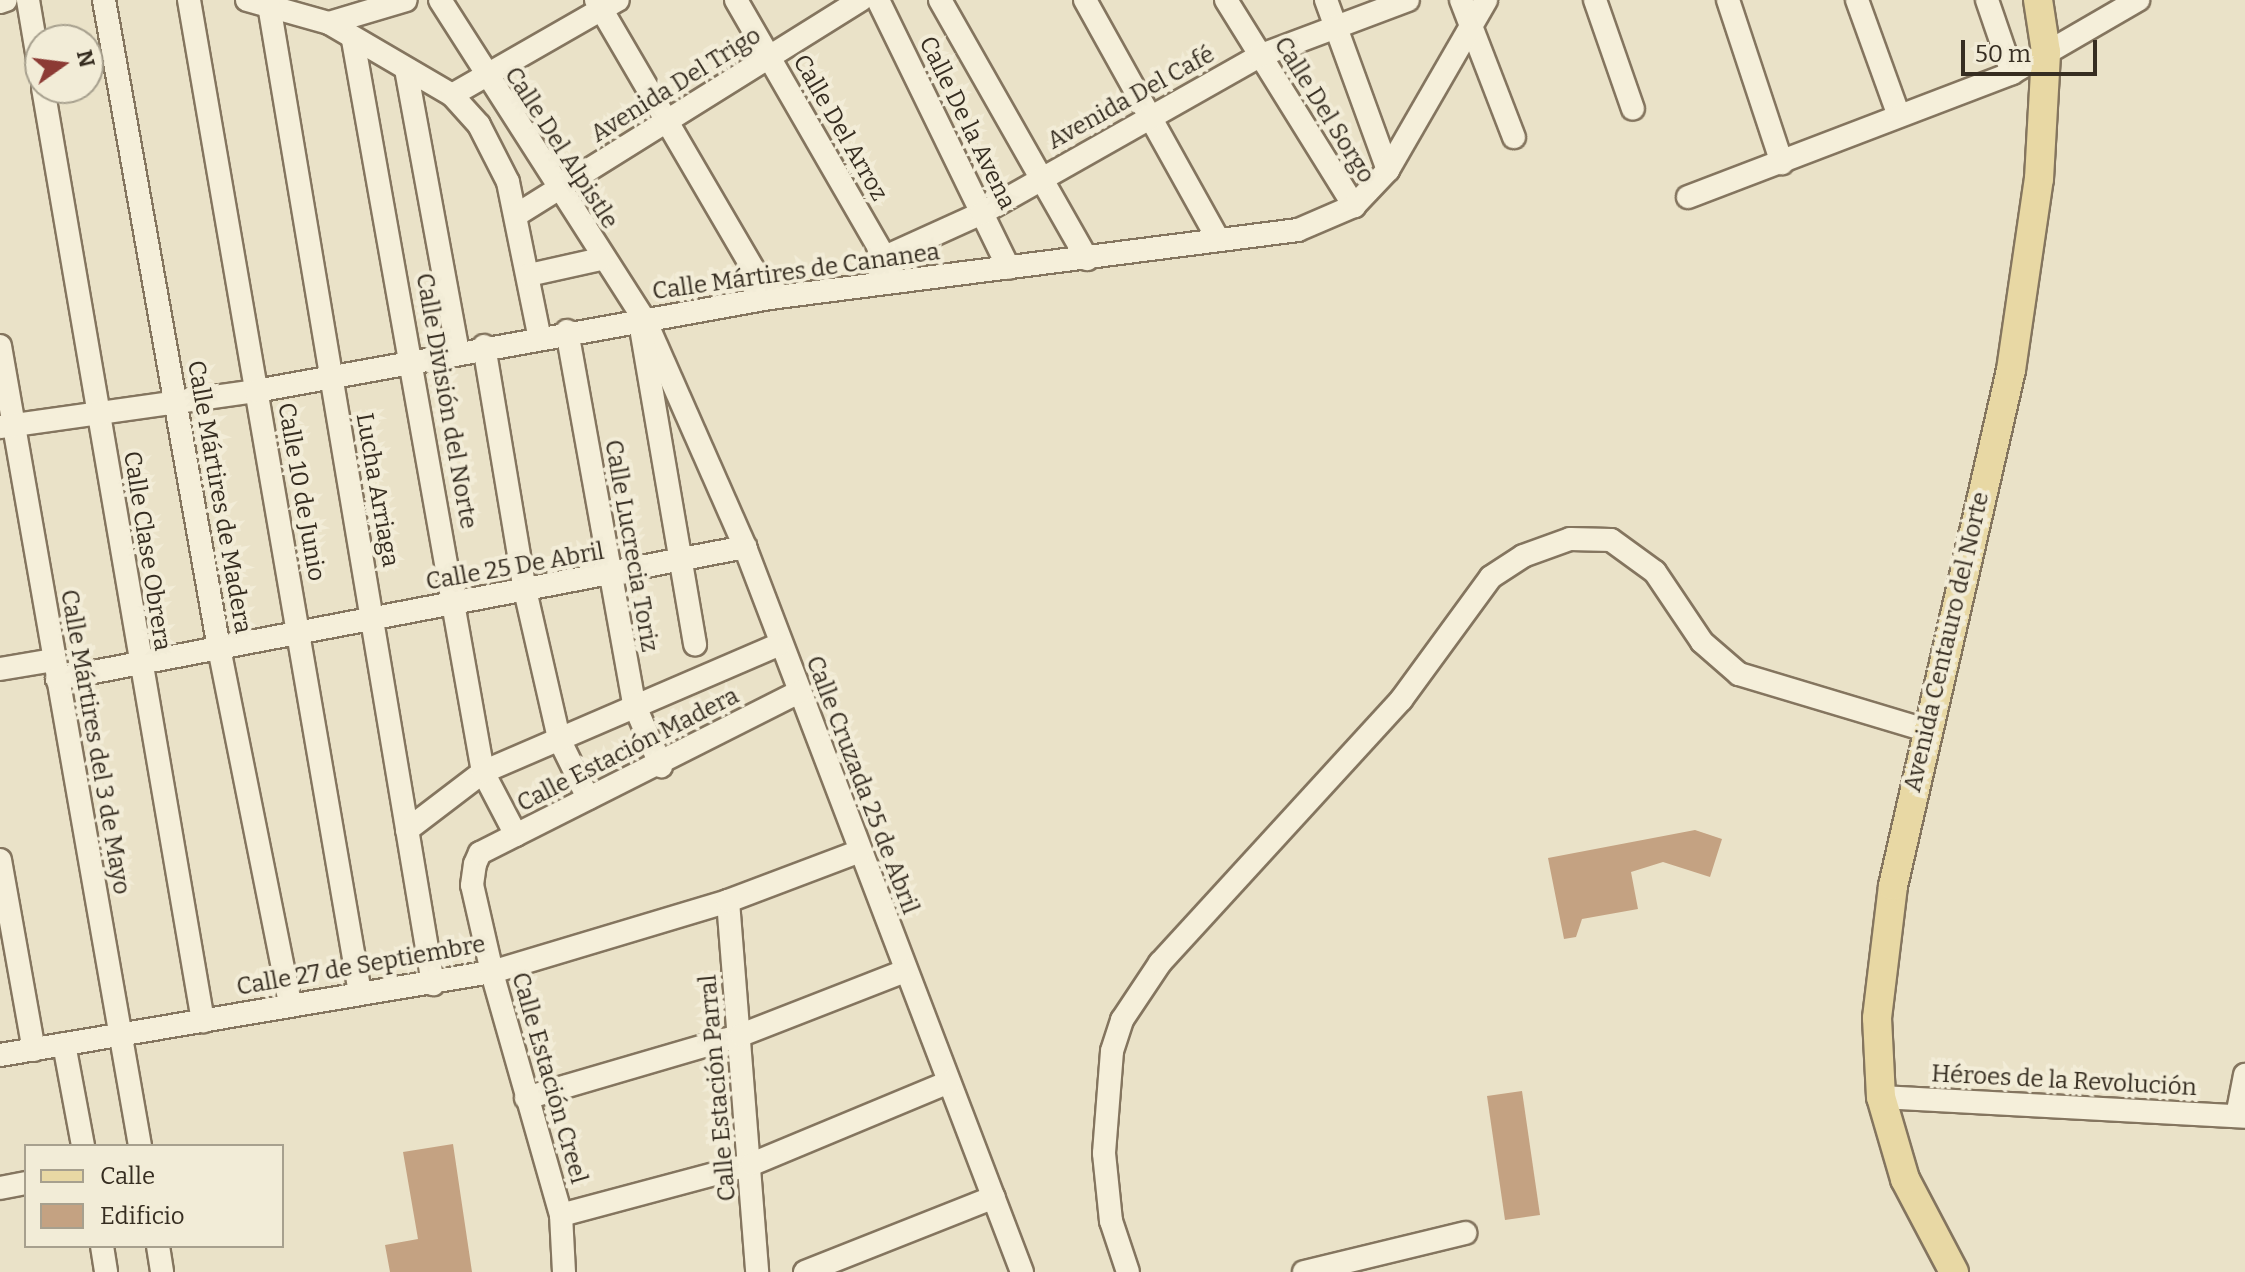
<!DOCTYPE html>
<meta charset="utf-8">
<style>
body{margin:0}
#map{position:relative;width:2245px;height:1272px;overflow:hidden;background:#eae2c8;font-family:Bitter,serif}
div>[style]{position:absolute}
.building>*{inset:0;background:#c4a282}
.roads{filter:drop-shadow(2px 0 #84755f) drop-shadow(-2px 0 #84755f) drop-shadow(0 2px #84755f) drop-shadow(0 -2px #84755f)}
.minor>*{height:22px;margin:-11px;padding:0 11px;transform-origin:11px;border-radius:11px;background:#f5efda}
.major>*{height:28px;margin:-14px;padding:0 14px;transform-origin:14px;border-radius:14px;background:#e8d8a4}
span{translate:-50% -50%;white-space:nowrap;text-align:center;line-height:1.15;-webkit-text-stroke:8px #f2ecd7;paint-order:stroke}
.street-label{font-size:24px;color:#362d21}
.legend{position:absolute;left:24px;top:1144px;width:260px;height:104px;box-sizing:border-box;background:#f2ecd7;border:2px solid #a7a08e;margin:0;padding:10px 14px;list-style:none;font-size:24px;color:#362d21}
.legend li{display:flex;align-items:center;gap:16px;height:40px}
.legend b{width:40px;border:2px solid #a7a08e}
.north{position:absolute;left:24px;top:24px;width:80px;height:80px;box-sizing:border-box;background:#f2ecd7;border:2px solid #a7a08e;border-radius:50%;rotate:76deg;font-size:22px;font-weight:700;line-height:32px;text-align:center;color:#362d21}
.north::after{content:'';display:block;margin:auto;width:28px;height:36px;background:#8c3b35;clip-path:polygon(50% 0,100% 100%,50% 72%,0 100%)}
.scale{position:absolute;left:1961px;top:40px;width:136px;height:36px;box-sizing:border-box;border:4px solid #362d21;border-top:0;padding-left:10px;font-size:24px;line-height:28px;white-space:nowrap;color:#362d21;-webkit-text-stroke:6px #f2ecd7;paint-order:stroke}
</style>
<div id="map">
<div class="building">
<i style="clip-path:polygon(1695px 830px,1722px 839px,1710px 877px,1663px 862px,1631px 872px,1638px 909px,1582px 919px,1576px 937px,1564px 939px,1548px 858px)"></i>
<i style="clip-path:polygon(1522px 1091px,1540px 1215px,1505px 1220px,1487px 1096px)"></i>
<i style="clip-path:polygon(453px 1144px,472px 1272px,390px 1272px,385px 1245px,418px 1239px,403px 1152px)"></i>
</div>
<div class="roads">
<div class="minor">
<i style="left:28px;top:0;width:72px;rotate:80.4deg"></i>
<i style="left:104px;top:0;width:658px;rotate:79.94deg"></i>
<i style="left:219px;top:648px;width:361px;rotate:78.7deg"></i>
<i style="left:189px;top:0;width:1008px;rotate:80.23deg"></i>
<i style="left:247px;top:0;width:85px;rotate:15.7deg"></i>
<i style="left:329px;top:23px;width:143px;rotate:30.3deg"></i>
<i style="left:452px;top:95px;width:40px;rotate:48deg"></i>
<i style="left:479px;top:125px;width:64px;rotate:63deg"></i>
<i style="left:508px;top:182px;width:156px;rotate:78.5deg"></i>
<i style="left:440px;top:0;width:380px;rotate:57.4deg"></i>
<i style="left:645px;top:320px;width:248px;rotate:66.2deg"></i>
<i style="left:745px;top:547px;width:776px;rotate:69.09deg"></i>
<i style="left:596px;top:0;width:345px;rotate:59.7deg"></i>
<i style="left:736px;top:0;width:310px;rotate:60deg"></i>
<i style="left:878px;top:0;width:298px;rotate:64deg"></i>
<i style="left:940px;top:0;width:298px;rotate:60.4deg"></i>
<i style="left:1085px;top:0;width:271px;rotate:60.9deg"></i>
<i style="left:1226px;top:0;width:243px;rotate:58.1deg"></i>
<i style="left:1326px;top:0;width:181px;rotate:70deg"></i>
<i style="left:1461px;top:0;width:147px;rotate:68.9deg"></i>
<i style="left:1595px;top:0;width:115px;rotate:70.8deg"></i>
<i style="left:1728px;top:0;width:172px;rotate:71.7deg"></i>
<i style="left:1857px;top:0;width:123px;rotate:70.1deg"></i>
<i style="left:1987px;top:0;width:77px;rotate:71.1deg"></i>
<i style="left:0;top:2px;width:6px;rotate:-18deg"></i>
<i style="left:269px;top:5px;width:993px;rotate:80.49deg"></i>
<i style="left:329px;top:23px;width:80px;rotate:-16.6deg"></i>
<i style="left:353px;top:40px;width:743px;rotate:79.93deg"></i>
<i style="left:483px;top:772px;width:71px;rotate:62.4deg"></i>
<i style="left:406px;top:69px;width:288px;rotate:79.6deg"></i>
<i style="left:43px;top:88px;width:947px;rotate:80.27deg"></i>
<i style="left:452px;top:95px;width:191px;rotate:-29.8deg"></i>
<i style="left:1688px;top:197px;width:347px;rotate:-20.9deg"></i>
<i style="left:2012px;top:73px;width:146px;rotate:-30.1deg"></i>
<i style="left:518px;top:214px;width:404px;rotate:-32deg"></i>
<i style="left:885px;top:257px;width:107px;rotate:-24.4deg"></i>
<i style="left:982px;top:213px;width:318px;rotate:-29.5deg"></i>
<i style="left:1259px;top:56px;width:159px;rotate:-20.6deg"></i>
<i style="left:529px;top:275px;width:74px;rotate:-12.5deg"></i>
<i style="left:567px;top:331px;width:379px;rotate:79.8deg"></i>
<i style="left:634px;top:704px;width:68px;rotate:66.5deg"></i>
<i style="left:642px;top:334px;width:315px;rotate:80.3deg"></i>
<i style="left:0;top:346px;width:812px;rotate:80.07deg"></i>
<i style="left:484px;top:346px;width:247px;rotate:80.5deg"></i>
<i style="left:525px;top:590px;width:153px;rotate:77.1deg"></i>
<i style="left:559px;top:739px;width:66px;rotate:63.8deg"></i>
<i style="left:0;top:427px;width:259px;rotate:-8deg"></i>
<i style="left:256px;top:391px;width:522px;rotate:-10.26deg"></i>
<i style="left:770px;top:298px;width:532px;rotate:-7.34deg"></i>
<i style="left:1298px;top:230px;width:61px;rotate:-23.2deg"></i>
<i style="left:1354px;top:206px;width:50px;rotate:-46.6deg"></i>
<i style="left:1388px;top:170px;width:196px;rotate:-60deg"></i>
<i style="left:0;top:669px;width:55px;rotate:-9.5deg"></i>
<i style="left:57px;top:679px;width:701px;rotate:-10.86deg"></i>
<i style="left:407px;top:830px;width:96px;rotate:-37.3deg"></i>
<i style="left:483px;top:772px;width:323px;rotate:-23.3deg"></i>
<i style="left:0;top:860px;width:193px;rotate:79.9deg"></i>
<i style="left:728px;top:901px;width:372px;rotate:85.5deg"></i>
<i style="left:64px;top:1044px;width:104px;rotate:79.4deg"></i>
<i style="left:0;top:1055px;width:499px;rotate:-9.6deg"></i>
<i style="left:492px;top:972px;width:246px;rotate:-16.7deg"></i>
<i style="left:728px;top:901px;width:141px;rotate:-20.7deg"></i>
<i style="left:1881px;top:1097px;width:365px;rotate:3.1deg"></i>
<i style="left:526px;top:1098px;width:224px;rotate:-16.3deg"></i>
<i style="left:741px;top:1035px;width:176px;rotate:-21.3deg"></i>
<i style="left:2237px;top:1116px;width:42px;rotate:-79deg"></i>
<i style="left:0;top:1188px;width:26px;rotate:-11deg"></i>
<i style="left:561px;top:1215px;width:198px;rotate:-15deg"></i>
<i style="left:752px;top:1164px;width:213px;rotate:-22.6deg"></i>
<i style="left:102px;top:1246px;width:26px;rotate:81deg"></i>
<i style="left:158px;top:1246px;width:26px;rotate:81deg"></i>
<i style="left:564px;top:1272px;width:57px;rotate:-93deg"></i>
<i style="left:561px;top:1215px;width:253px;rotate:-105.9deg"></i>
<i style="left:492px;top:972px;width:89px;rotate:-102.9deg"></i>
<i style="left:472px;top:885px;width:21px;rotate:-82deg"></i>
<i style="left:475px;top:864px;width:12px;rotate:-66deg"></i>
<i style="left:480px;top:853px;width:357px;rotate:-26.8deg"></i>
<i style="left:805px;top:1272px;width:203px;rotate:-21.6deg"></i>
<i style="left:1128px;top:1272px;width:54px;rotate:-108.4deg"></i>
<i style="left:1111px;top:1221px;width:68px;rotate:-95.9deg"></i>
<i style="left:1104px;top:1153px;width:102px;rotate:-85.5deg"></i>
<i style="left:1112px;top:1051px;width:33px;rotate:-72deg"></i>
<i style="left:1122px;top:1020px;width:69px;rotate:-56.3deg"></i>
<i style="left:1160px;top:963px;width:357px;rotate:-47.5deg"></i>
<i style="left:1401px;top:700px;width:152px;rotate:-53.8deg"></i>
<i style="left:1491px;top:577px;width:38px;rotate:-33deg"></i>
<i style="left:1523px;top:556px;width:50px;rotate:-19.9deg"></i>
<i style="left:1570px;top:539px;width:41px;rotate:1.4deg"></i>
<i style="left:1611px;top:540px;width:54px;rotate:36deg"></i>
<i style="left:1655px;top:572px;width:84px;rotate:56.1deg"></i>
<i style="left:1702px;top:642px;width:49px;rotate:40.9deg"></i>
<i style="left:1739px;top:674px;width:195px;rotate:16.7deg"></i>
<i style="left:1304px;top:1272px;width:166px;rotate:-13.6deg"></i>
</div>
<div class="major">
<i style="left:1954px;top:1272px;width:105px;rotate:-117.8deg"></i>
<i style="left:1905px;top:1179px;width:85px;rotate:-106.3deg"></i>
<i style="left:1881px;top:1097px;width:79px;rotate:-92.9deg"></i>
<i style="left:1877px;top:1018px;width:133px;rotate:-83.1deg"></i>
<i style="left:1893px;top:886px;width:529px;rotate:-77.12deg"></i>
<i style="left:2011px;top:370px;width:193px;rotate:-81.7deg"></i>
<i style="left:2039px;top:179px;width:127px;rotate:-86.8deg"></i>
<i style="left:2046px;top:52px;width:53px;rotate:-98.7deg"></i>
</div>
</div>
<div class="street-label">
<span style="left:676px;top:85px;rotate:-32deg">Avenida Del Trigo</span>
<span style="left:1131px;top:98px;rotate:-29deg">Avenida Del Café</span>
<span style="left:1324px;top:110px;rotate:58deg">Calle Del Sorgo</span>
<span style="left:967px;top:123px;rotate:64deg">Calle De la Avena</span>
<span style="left:840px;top:128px;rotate:60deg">Calle Del Arroz</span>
<span style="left:561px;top:148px;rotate:57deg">Calle Del Alpistle</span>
<span style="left:796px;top:272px;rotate:-8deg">Calle Mártires de Cananea</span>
<span style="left:446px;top:401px;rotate:80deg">Calle División del Norte</span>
<span style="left:377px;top:490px;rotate:80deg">Lucha Arriaga</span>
<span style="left:301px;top:492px;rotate:80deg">Calle 10 de Junio</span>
<span style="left:219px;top:497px;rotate:80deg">Calle Mártires de Madera</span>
<span style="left:631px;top:546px;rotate:80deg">Calle Lucrecia Toriz</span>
<span style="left:147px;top:551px;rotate:81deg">Calle Clase Obrera</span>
<span style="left:515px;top:567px;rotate:-10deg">Calle 25 De Abril</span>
<span style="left:1947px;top:642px;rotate:-77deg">Avenida Centauro del Norte</span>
<span style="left:95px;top:742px;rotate:80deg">Calle Mártires del 3 de Mayo</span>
<span style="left:628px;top:750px;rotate:-27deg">Calle Estación Madera</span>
<span style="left:862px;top:785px;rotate:69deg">Calle Cruzada 25 de Abril</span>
<span style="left:361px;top:966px;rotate:-10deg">Calle 27 de Septiembre</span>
<span style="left:549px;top:1078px;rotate:74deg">Calle Estación Creel</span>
<span style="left:2064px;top:1081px;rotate:3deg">Héroes de la Revolución</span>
<span style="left:718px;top:1088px;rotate:-95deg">Calle Estación Parral</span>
</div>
<ul class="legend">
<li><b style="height:10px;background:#e8d8a4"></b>Calle</li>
<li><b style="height:22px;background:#c4a282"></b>Edificio</li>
</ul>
<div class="north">N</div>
<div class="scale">50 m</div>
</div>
